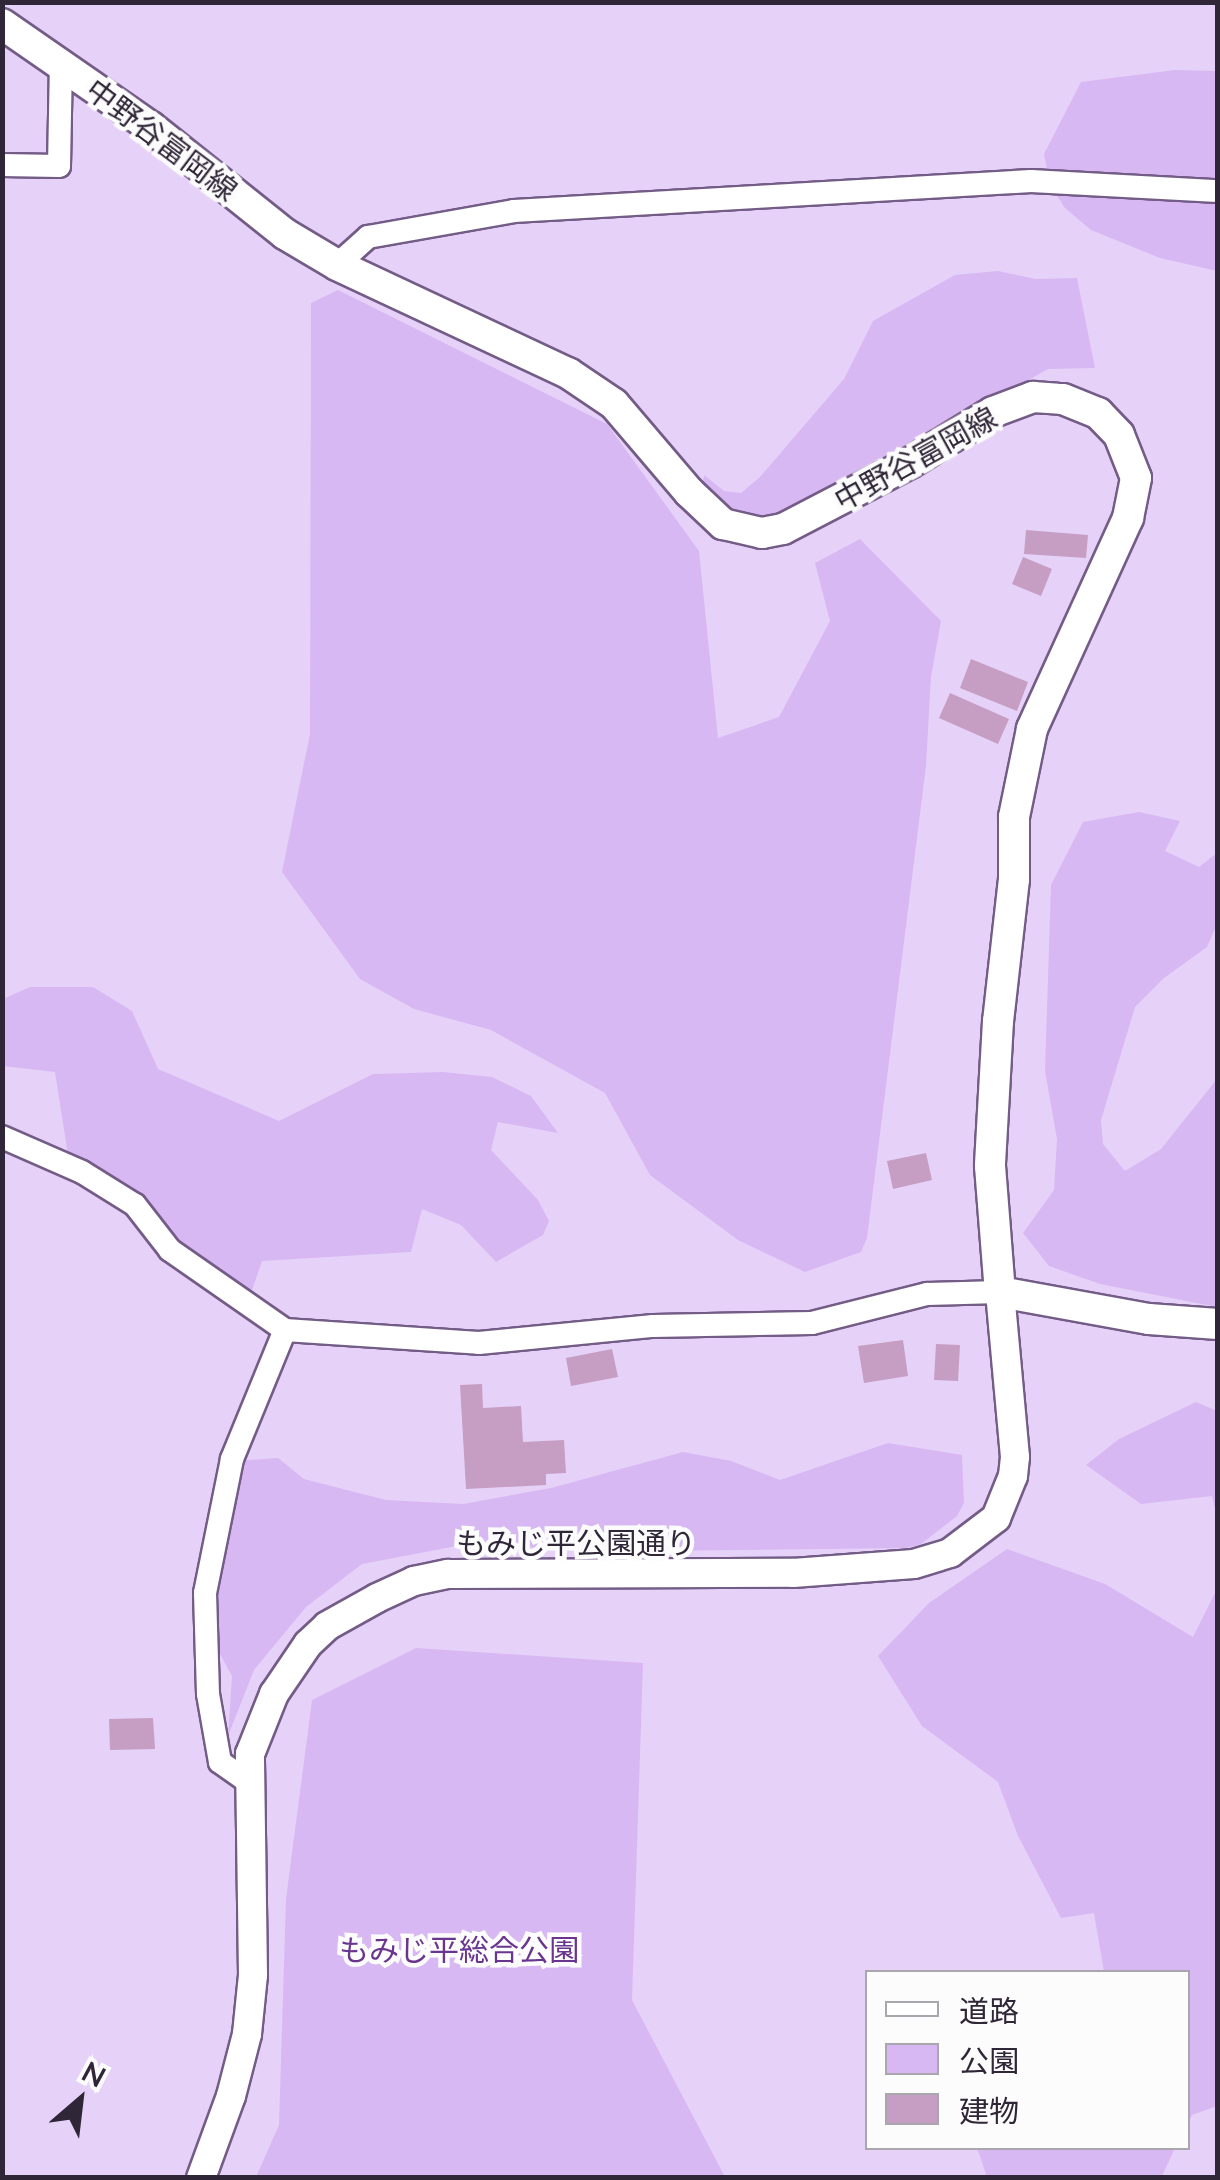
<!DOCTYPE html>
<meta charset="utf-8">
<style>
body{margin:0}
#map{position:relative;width:1220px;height:2180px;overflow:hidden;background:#e6d2f9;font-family:Lato,"Noto Sans JP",sans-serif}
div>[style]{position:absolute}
.green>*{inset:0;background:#d7b8f2}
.building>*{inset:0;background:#c69dc3}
.roads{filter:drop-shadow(2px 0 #735c86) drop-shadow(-2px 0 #735c86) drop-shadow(0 2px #735c86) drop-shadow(0 -2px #735c86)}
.minor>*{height:22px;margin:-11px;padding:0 11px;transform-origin:11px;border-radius:11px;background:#fff}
.tertiary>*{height:28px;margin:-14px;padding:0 14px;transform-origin:14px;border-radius:14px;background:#fff}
.secondary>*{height:30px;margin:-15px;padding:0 15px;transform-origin:15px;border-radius:15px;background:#fff}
span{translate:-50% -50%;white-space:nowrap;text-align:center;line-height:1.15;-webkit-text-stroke:9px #fcfcfc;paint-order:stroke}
.street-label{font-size:30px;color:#2f2638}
.park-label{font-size:30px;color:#69358e}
.frame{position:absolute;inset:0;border:5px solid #2f2638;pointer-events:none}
.legend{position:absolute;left:865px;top:1970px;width:325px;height:180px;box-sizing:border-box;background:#fcfcfc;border:2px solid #aaa6ae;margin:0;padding:12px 18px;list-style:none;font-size:30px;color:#2f2638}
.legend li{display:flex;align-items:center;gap:20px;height:50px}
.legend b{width:50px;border:2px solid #aaa6ae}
.north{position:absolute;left:30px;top:2050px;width:100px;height:100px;-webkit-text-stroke:8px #fcfcfc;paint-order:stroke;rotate:28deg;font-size:28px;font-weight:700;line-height:40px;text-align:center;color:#2f2638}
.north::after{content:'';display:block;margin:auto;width:35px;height:45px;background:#2f2638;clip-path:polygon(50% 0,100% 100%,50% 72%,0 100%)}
</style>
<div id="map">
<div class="green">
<i style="clip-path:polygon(1175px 70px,1217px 71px,1217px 271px,1160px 258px,1091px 230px,1064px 207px,1050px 183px,1044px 154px,1081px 82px)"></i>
<i style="clip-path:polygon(998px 271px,1036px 279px,1077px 278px,1095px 368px,1048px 369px,866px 472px,776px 517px,753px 520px,729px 511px,702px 486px,704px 475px,724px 491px,741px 493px,760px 477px,844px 379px,873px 321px,955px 275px)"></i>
<i style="clip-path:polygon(338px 290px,607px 424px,699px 551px,718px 738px,779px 717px,830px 621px,815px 563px,860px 539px,941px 621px,931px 677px,926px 766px,867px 1238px,861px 1252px,805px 1272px,738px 1240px,650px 1175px,605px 1093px,491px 1030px,414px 1009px,360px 979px,282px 872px,310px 734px,311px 303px)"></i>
<i style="clip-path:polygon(1139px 812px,1180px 821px,1165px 851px,1199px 867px,1217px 853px,1217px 924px,1207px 947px,1164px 978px,1135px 1007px,1101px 1120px,1103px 1144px,1125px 1171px,1161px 1149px,1217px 1079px,1217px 1307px,1100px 1284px,1049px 1266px,1023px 1233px,1054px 1190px,1057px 1139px,1045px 1071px,1051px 885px,1083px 822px)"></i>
<i style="clip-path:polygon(30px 987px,93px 987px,132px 1011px,158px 1069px,279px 1121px,373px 1074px,443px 1072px,492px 1077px,531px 1096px,558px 1133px,498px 1122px,491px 1150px,538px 1200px,549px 1221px,543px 1235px,496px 1262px,461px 1225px,422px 1209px,411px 1252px,262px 1261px,252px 1290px,215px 1276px,68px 1155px,55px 1072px,3px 1066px,3px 999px)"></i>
<i style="clip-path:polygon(1196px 1402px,1217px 1411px,1217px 1517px,1212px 1496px,1141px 1504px,1086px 1465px,1119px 1439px)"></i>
<i style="clip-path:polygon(888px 1443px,962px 1455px,964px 1503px,957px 1516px,921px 1544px,906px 1548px,645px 1551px,462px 1545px,362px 1564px,306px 1607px,254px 1670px,228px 1736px,232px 1676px,215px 1645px,211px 1593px,237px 1461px,278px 1458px,304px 1479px,386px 1500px,463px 1504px,551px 1488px,683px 1452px,731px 1461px,780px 1480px)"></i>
<i style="clip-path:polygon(1007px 1549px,1105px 1584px,1193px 1637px,1217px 1589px,1217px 2106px,1192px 2115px,1188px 2123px,1188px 1972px,1104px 1972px,1094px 1913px,1061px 1918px,1018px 1836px,998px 1782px,922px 1726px,878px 1656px,929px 1603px)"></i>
<i style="clip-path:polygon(416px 1648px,643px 1663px,632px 2000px,725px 2177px,256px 2177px,279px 2125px,286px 1899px,312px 1700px)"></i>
<i style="clip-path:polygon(977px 2148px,1175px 2148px,1161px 2178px,987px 2177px)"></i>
</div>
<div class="building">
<i style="clip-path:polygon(1026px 530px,1088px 535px,1086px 558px,1024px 554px)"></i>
<i style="clip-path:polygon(1023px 557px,1052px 569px,1041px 596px,1012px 584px)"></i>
<i style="clip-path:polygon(971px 659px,1028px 682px,1017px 711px,960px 688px)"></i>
<i style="clip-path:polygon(950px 693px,1009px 719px,998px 744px,939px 718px)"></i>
<i style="clip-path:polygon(926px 1153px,932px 1180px,893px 1189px,887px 1161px)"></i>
<i style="clip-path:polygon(903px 1340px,908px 1376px,864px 1383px,858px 1346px)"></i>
<i style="clip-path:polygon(936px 1344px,960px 1345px,958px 1381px,934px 1380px)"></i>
<i style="clip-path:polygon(612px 1349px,618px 1377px,571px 1386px,566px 1358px)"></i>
<i style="clip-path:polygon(482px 1384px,483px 1408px,521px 1406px,523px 1442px,564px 1440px,566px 1473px,546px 1474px,546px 1485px,466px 1489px,460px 1385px)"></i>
<i style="clip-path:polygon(153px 1718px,155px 1749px,110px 1750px,109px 1719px)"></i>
</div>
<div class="roads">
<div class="minor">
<i style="left:2px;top:165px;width:57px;rotate:1deg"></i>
<i style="left:59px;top:166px;width:104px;rotate:-88.9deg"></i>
<i style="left:337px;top:265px;width:42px;rotate:-42.1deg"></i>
<i style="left:368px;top:237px;width:148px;rotate:-10.1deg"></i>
<i style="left:514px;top:211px;width:518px;rotate:-3.32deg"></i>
<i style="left:1031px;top:181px;width:187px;rotate:3.1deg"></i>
<i style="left:2px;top:1137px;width:87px;rotate:23.6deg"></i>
<i style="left:82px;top:1172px;width:62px;rotate:31.9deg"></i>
<i style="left:135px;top:1205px;width:57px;rotate:52.1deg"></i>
<i style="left:170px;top:1250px;width:140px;rotate:34.8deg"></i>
<i style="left:285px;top:1330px;width:194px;rotate:3.8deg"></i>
<i style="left:479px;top:1343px;width:175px;rotate:-5.6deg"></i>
<i style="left:653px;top:1326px;width:159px;rotate:-1.1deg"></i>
<i style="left:812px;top:1323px;width:119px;rotate:-14.2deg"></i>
<i style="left:927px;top:1294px;width:73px;rotate:-1.6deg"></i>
<i style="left:247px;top:1781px;width:33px;rotate:-145deg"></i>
<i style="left:220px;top:1762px;width:69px;rotate:-100deg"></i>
<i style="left:208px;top:1694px;width:101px;rotate:-91.7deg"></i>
<i style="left:205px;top:1593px;width:137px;rotate:-78.6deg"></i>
<i style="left:232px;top:1459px;width:139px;rotate:-67.7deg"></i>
</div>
<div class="tertiary">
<i style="left:201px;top:2178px;width:87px;rotate:-69.9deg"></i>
<i style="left:231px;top:2096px;width:64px;rotate:-75.5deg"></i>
<i style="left:247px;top:2034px;width:59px;rotate:-84.2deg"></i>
<i style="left:253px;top:1975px;width:221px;rotate:-90.8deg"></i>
<i style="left:250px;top:1754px;width:65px;rotate:-68.2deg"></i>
<i style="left:274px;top:1694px;width:60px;rotate:-55.8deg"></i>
<i style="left:308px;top:1644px;width:26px;rotate:-43deg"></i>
<i style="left:327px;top:1626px;width:57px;rotate:-29.2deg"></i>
<i style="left:377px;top:1598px;width:41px;rotate:-24.7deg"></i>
<i style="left:414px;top:1581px;width:35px;rotate:-12deg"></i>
<i style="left:448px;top:1574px;width:345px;rotate:-0.2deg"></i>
<i style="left:793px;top:1573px;width:121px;rotate:-4.3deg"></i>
<i style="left:914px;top:1564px;width:38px;rotate:-17deg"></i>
<i style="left:950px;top:1553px;width:58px;rotate:-37.3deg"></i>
<i style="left:996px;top:1518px;width:45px;rotate:-68deg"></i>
<i style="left:1013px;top:1476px;width:19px;rotate:-84deg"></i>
<i style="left:1015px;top:1457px;width:166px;rotate:-95.2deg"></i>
</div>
<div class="secondary">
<i style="left:2px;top:24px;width:181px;rotate:34.7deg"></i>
<i style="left:151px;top:127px;width:171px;rotate:38.6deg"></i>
<i style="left:285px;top:234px;width:61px;rotate:30.8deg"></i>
<i style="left:337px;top:265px;width:255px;rotate:25.1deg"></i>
<i style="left:568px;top:373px;width:55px;rotate:34deg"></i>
<i style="left:614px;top:404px;width:116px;rotate:49.6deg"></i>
<i style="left:689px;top:492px;width:47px;rotate:43.3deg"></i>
<i style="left:723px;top:524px;width:40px;rotate:13deg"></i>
<i style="left:762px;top:533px;width:21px;rotate:-11deg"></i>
<i style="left:783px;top:529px;width:143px;rotate:-27.5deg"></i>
<i style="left:910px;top:463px;width:97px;rotate:-31.6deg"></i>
<i style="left:993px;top:412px;width:43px;rotate:-20.6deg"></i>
<i style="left:1033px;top:397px;width:30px;rotate:4deg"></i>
<i style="left:1063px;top:399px;width:38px;rotate:22deg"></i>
<i style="left:1098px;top:413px;width:30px;rotate:46deg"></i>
<i style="left:1119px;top:435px;width:46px;rotate:68.4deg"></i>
<i style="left:1136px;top:478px;width:41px;rotate:101.3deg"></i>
<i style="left:1128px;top:518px;width:232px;rotate:114.5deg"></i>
<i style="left:1032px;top:729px;width:90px;rotate:101.6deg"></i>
<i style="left:1014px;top:817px;width:62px;rotate:90deg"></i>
<i style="left:1014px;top:879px;width:143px;rotate:96.4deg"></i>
<i style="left:998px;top:1021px;width:145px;rotate:93.2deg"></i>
<i style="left:990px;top:1166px;width:126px;rotate:85.5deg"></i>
<i style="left:1000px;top:1292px;width:151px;rotate:10.3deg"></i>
<i style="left:1149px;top:1319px;width:69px;rotate:4.1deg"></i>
</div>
</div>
<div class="street-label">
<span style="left:162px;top:139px;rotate:37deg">中野谷富岡線</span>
<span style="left:915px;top:458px;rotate:-29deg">中野谷富岡線</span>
<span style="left:576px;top:1542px">もみじ平公園通り</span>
</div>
<div class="park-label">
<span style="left:459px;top:1949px">もみじ平総合公園</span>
</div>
<div class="frame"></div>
<ul class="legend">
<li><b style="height:12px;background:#fff"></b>道路</li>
<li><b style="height:28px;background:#d7b8f2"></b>公園</li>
<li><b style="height:28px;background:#c69dc3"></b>建物</li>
</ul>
<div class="north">N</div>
</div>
